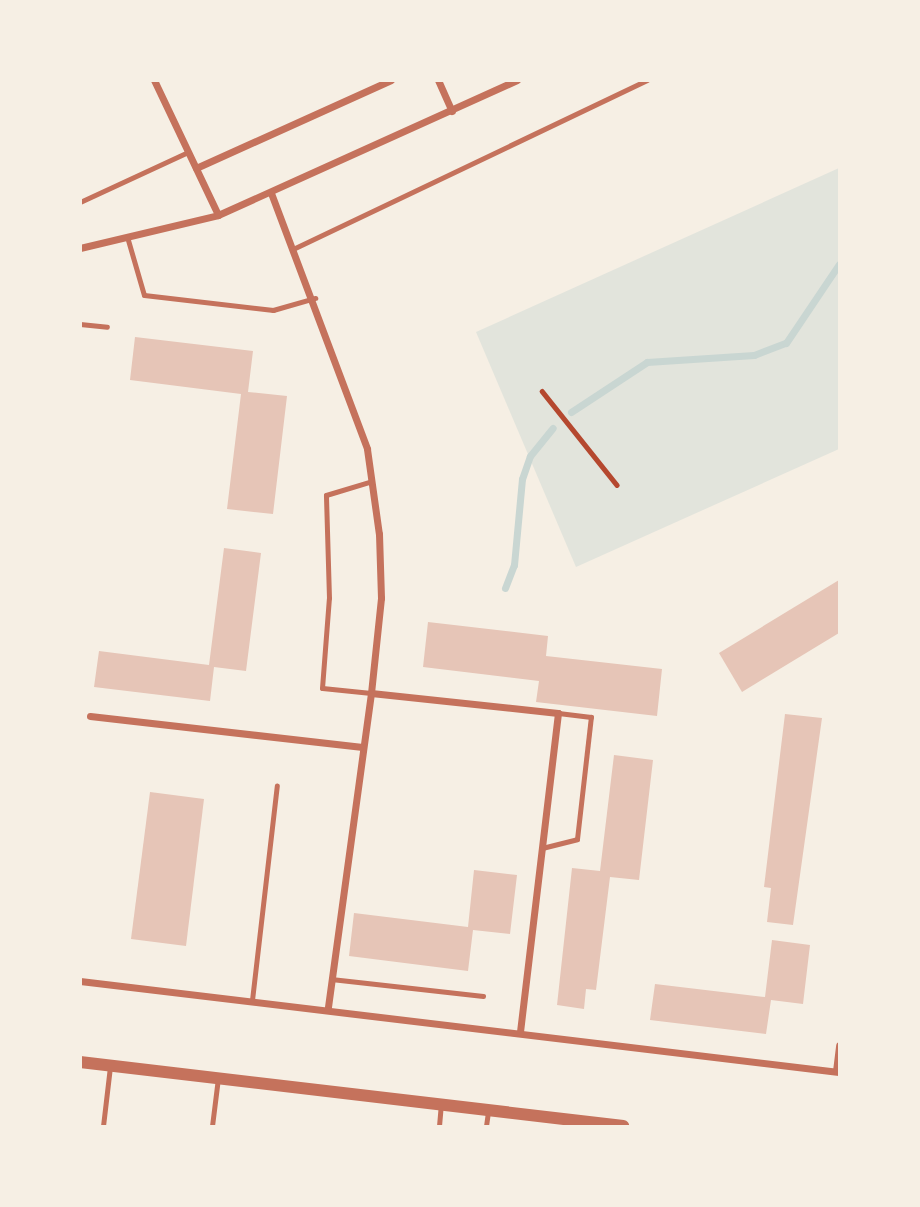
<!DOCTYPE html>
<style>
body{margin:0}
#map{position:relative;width:920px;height:1207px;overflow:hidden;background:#f6efe4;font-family:"Noto Sans",sans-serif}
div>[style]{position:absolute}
.green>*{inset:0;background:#e2e4dc}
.stream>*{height:7px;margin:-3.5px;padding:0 3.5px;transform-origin:3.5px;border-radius:3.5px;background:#c9d6d2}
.building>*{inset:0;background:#e6c5b7}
.path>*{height:4.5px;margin:-2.25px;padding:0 2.25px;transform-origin:2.25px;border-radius:2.25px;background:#b5482f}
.service>*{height:5px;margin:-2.5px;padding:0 2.5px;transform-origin:2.5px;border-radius:2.5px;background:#c5725c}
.minor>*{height:7px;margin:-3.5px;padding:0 3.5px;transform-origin:3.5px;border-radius:3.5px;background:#c5725c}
.tertiary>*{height:12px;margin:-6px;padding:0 6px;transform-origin:6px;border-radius:6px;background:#c5725c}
span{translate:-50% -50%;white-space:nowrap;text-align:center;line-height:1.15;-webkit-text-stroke:6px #f6efe4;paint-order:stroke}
.frame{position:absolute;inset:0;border:82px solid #f6efe4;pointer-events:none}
</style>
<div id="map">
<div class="green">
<i style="clip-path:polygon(839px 168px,839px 449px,576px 567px,476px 332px)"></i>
</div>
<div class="stream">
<i style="left:571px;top:412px;width:91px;rotate:-33.3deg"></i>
<i style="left:647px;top:362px;width:107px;rotate:-3.7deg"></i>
<i style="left:754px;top:355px;width:34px;rotate:-21deg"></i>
<i style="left:786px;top:343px;width:95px;rotate:-56.1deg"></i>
<i style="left:505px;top:588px;width:25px;rotate:-69deg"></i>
<i style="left:514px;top:565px;width:86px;rotate:-84.7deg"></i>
<i style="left:522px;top:479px;width:24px;rotate:-71deg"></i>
<i style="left:530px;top:456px;width:36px;rotate:-51deg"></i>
</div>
<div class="building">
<i style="clip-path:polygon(135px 337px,253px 351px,248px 392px,287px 396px,273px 514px,227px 509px,241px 394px,130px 380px)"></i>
<i style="clip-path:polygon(224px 548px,261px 553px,246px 671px,214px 667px,210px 701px,94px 687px,99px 651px,209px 665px)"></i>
<i style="clip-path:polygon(839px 580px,839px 633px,742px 692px,719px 653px)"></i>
<i style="clip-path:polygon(428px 622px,548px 636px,546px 656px,662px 669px,657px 716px,536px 702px,539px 681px,423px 667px)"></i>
<i style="clip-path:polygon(785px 714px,822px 718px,793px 925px,767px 922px,771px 888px,764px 887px)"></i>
<i style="clip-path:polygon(614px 755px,653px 760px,639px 880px,610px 877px,596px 990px,586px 989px,584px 1009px,557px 1005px,572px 868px,600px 871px)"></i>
<i style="clip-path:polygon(150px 792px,204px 799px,186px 946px,131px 939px)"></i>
<i style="clip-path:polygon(474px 870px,517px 875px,510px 934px,473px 930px,468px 971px,349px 956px,354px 913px,468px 927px)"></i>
<i style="clip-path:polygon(772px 940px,810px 945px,803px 1004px,771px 1000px,766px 1034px,650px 1020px,655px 984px,765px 997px)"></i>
</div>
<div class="path">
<i style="left:542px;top:391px;width:120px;rotate:51.4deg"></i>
</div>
<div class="service">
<i style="left:80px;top:202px;width:119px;rotate:-24.8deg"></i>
<i style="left:128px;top:240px;width:57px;rotate:73.8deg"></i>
<i style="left:144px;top:295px;width:130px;rotate:6.6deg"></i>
<i style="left:273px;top:310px;width:44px;rotate:-15.9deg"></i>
<i style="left:295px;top:248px;width:390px;rotate:-25.5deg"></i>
<i style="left:80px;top:324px;width:27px;rotate:6deg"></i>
<i style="left:371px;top:693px;width:49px;rotate:-174.2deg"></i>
<i style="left:322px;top:688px;width:90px;rotate:-85.6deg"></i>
<i style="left:329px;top:598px;width:103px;rotate:-91.7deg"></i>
<i style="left:326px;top:495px;width:48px;rotate:-16.9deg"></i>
<i style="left:542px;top:848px;width:36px;rotate:-14deg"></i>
<i style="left:577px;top:839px;width:123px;rotate:-83.5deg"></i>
<i style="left:591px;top:717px;width:33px;rotate:-173deg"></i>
<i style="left:331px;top:979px;width:153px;rotate:6.4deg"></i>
<i style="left:252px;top:1000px;width:216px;rotate:-83.4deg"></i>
<i style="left:103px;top:1126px;width:60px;rotate:-83.3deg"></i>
<i style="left:212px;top:1126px;width:48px;rotate:-82.9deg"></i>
<i style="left:439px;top:1126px;width:21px;rotate:-85deg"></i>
<i style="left:486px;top:1126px;width:14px;rotate:-82deg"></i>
</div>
<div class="minor">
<i style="left:154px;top:80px;width:149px;rotate:64.6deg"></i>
<i style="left:438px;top:80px;width:34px;rotate:66deg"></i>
<i style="left:196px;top:168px;width:214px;rotate:-24.3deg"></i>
<i style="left:271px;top:193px;width:273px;rotate:69.4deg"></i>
<i style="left:367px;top:449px;width:86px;rotate:82deg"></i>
<i style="left:379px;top:534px;width:64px;rotate:88.2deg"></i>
<i style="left:381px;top:598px;width:96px;rotate:96deg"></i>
<i style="left:371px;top:693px;width:318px;rotate:97.8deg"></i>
<i style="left:80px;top:248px;width:142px;rotate:-13.4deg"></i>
<i style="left:218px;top:215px;width:328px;rotate:-24.3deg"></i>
<i style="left:371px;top:693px;width:188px;rotate:6.1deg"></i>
<i style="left:558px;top:713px;width:322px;rotate:96.8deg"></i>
<i style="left:90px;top:716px;width:272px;rotate:6.5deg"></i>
<i style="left:80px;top:981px;width:764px;rotate:6.84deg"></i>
<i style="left:836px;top:1071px;width:26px;rotate:-83deg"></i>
</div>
<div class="tertiary">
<i style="left:80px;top:1062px;width:547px;rotate:6.72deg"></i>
</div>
<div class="frame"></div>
</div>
